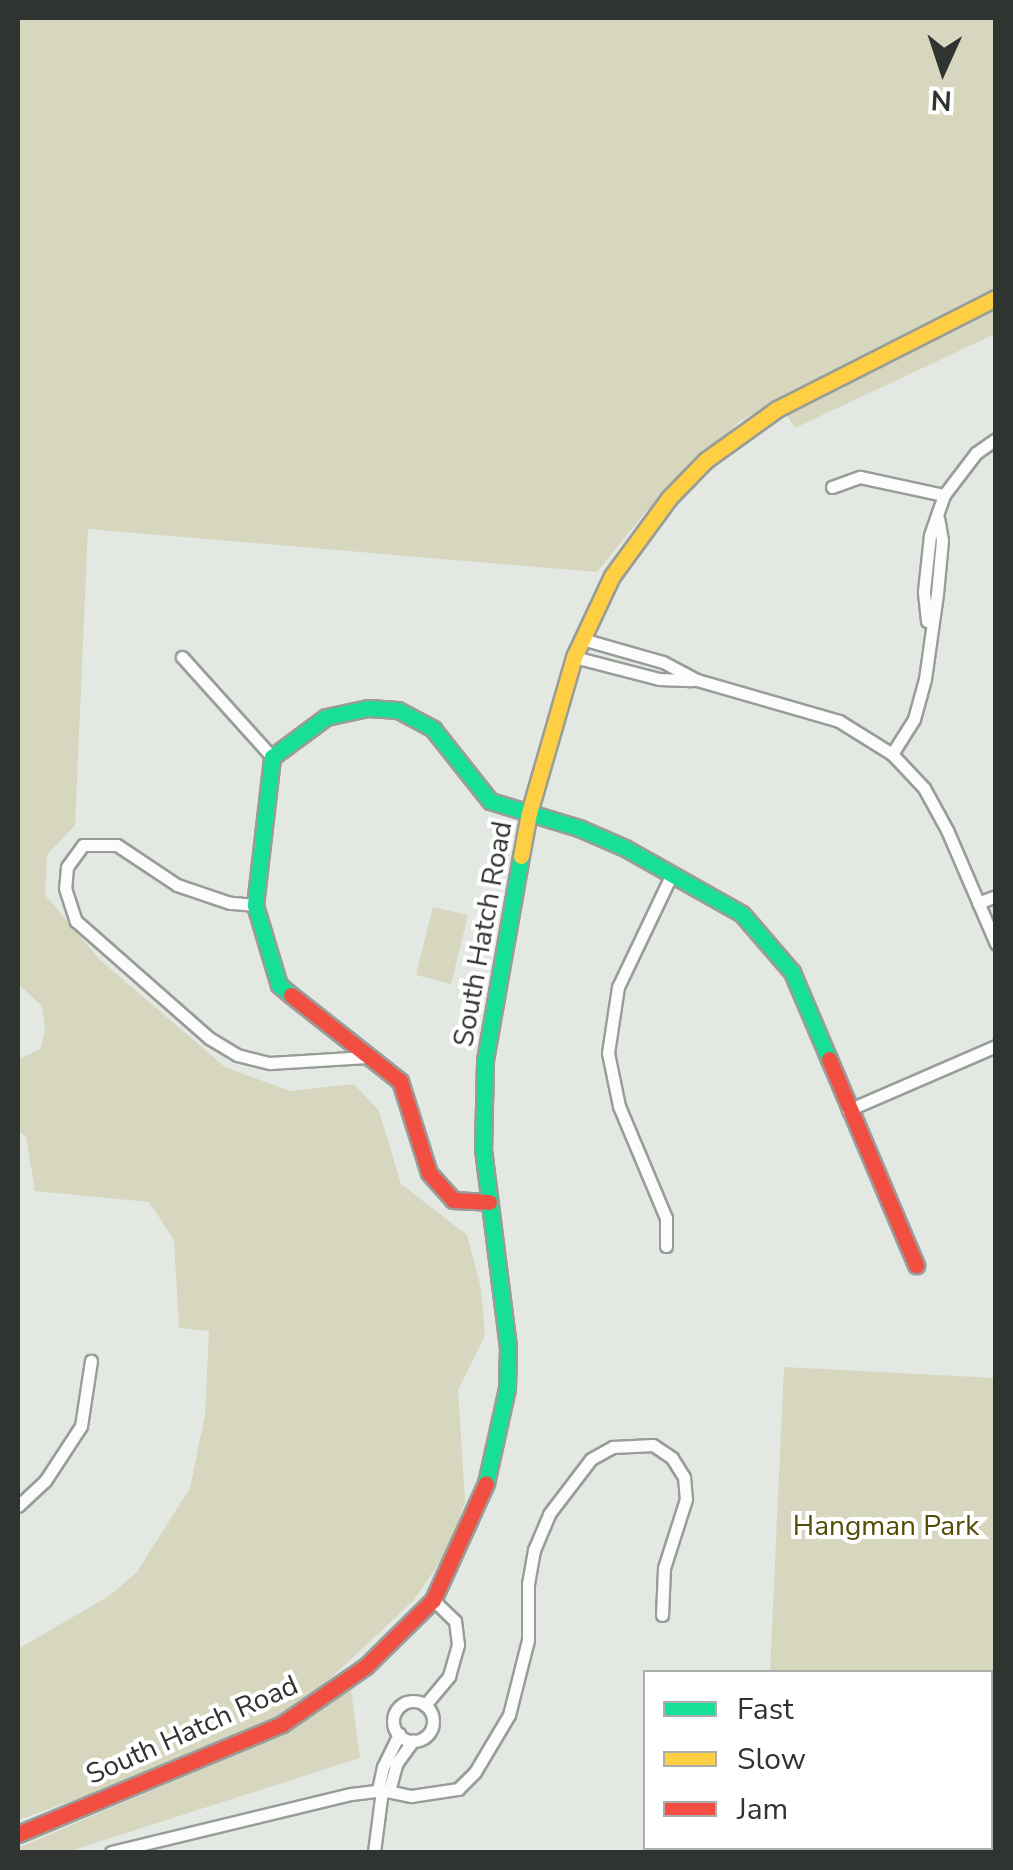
<!DOCTYPE html>
<style>
body{margin:0}
#map{position:relative;width:1013px;height:1870px;overflow:hidden;background:#e3e8e3;font-family:"Nunito Sans",sans-serif}
div>[style]{position:absolute}
.green>*{inset:0;background:#d7d7bf}
.roads{filter:drop-shadow(2px 0 #999d99) drop-shadow(-2px 0 #999d99) drop-shadow(0 2px #999d99) drop-shadow(0 -2px #999d99)}
.street>*{height:11px;margin:-5.5px;padding:0 5.5px;transform-origin:5.5px;border-radius:5.5px;background:#fbfcfb}
.street>.ring{margin:-5.5px;padding:0;box-sizing:content-box;background:none;border:11px solid #fbfcfb;border-radius:50%}
.fast>*{height:15px;margin:-7.5px;padding:0 7.5px;transform-origin:7.5px;border-radius:7.5px;background:#16e098}
.slow>*{height:15px;margin:-7.5px;padding:0 7.5px;transform-origin:7.5px;border-radius:7.5px;background:#ffcf43}
.jam>*{height:15px;margin:-7.5px;padding:0 7.5px;transform-origin:7.5px;border-radius:7.5px;background:#f24e42}
span{translate:-50% -50%;white-space:nowrap;text-align:center;line-height:1.15;-webkit-text-stroke:8px #fff;paint-order:stroke}
.street-label{font-size:28px;color:#303430}
.park-label{font-size:28px;color:#554c06}
.frame{position:absolute;inset:0;border:20px solid #303430;pointer-events:none}
.legend{position:absolute;left:643px;top:1670px;width:350px;height:180px;box-sizing:border-box;background:#fff;border:2px solid #acaeac;margin:0;padding:12px 18px;list-style:none;font-size:30px;color:#303430}
.legend li{display:flex;align-items:center;gap:20px;height:50px}
.legend b{width:50px;border:2px solid #acaeac}
.north{position:absolute;left:893px;top:20px;width:100px;height:100px;-webkit-text-stroke:8px #fff;paint-order:stroke;rotate:183deg;font-size:28px;font-weight:700;line-height:40px;text-align:center;color:#303430}
.north::after{content:'';display:block;margin:auto;width:35px;height:45px;background:#303430;clip-path:polygon(50% 0,100% 100%,50% 72%,0 100%)}
</style>
<div id="map">
<div class="green">
<i style="clip-path:polygon(18px 18px,995px 18px,995px 291px,740px 421px,644px 514px,597px 572px,88px 529px,75px 825px,47px 855px,45px 895px,100px 960px,225px 1067px,290px 1091px,354px 1084px,379px 1111px,401px 1184px,467px 1235px,481px 1288px,485px 1335px,458px 1390px,465px 1502px,448px 1550px,414px 1600px,300px 1707px,202px 1754px,18px 1820px,18px 1649px,109px 1596px,137px 1572px,190px 1488px,205px 1415px,209px 1331px,179px 1328px,174px 1240px,149px 1202px,35px 1191px,26px 1137px,18px 1130px,18px 1059px,41px 1049px,45px 1029px,42px 1006px,18px 984px)"></i>
<i style="clip-path:polygon(995px 311px,995px 334px,795px 428px,786px 414px)"></i>
<i style="clip-path:polygon(433px 907px,468px 915px,451px 984px,416px 975px)"></i>
<i style="clip-path:polygon(784px 1367px,995px 1378px,995px 1852px,762px 1852px,762px 1848px,990px 1848px,990px 1672px,770px 1672px)"></i>
<i style="clip-path:polygon(351px 1689px,360px 1758px,67px 1852px,18px 1852px,18px 1848px,279px 1736px)"></i>
</div>
<div class="roads">
<div class="street">
<i style="left:832px;top:487px;width:30px;rotate:-20deg"></i>
<i style="left:860px;top:477px;width:86px;rotate:12.1deg"></i>
<i style="left:927px;top:621px;width:30px;rotate:-96deg"></i>
<i style="left:924px;top:591px;width:56px;rotate:-83.9deg"></i>
<i style="left:930px;top:535px;width:42px;rotate:-70.7deg"></i>
<i style="left:944px;top:495px;width:53px;rotate:-52.7deg"></i>
<i style="left:976px;top:453px;width:24px;rotate:-35deg"></i>
<i style="left:582px;top:639px;width:84px;rotate:15.9deg"></i>
<i style="left:663px;top:662px;width:38px;rotate:28deg"></i>
<i style="left:697px;top:680px;width:148px;rotate:16.1deg"></i>
<i style="left:839px;top:721px;width:62px;rotate:31.9deg"></i>
<i style="left:892px;top:754px;width:47px;rotate:46.7deg"></i>
<i style="left:924px;top:788px;width:48px;rotate:61.3deg"></i>
<i style="left:947px;top:830px;width:124px;rotate:66.7deg"></i>
<i style="left:182px;top:657px;width:135px;rotate:48deg"></i>
<i style="left:574px;top:657px;width:88px;rotate:14.5deg"></i>
<i style="left:659px;top:679px;width:33px;rotate:2deg"></i>
<i style="left:892px;top:754px;width:41px;rotate:-57.8deg"></i>
<i style="left:914px;top:719px;width:41px;rotate:-74.6deg"></i>
<i style="left:925px;top:679px;width:86px;rotate:-82deg"></i>
<i style="left:937px;top:594px;width:54px;rotate:-84.7deg"></i>
<i style="left:942px;top:540px;width:22px;rotate:-100deg"></i>
<i style="left:978px;top:903px;width:19px;rotate:-21deg"></i>
<i style="left:255px;top:905px;width:25px;rotate:-175deg"></i>
<i style="left:230px;top:903px;width:56px;rotate:-161.2deg"></i>
<i style="left:177px;top:885px;width:72px;rotate:-146.3deg"></i>
<i style="left:117px;top:845px;width:34px;rotate:180deg"></i>
<i style="left:83px;top:845px;width:27px;rotate:126deg"></i>
<i style="left:67px;top:867px;width:21px;rotate:95deg"></i>
<i style="left:65px;top:888px;width:35px;rotate:72deg"></i>
<i style="left:76px;top:921px;width:177px;rotate:41.3deg"></i>
<i style="left:209px;top:1038px;width:33px;rotate:31deg"></i>
<i style="left:237px;top:1055px;width:34px;rotate:14deg"></i>
<i style="left:270px;top:1063px;width:97px;rotate:-3.5deg"></i>
<i style="left:848px;top:1110px;width:161px;rotate:-23.4deg"></i>
<i style="left:666px;top:1246px;width:28px;rotate:-90deg"></i>
<i style="left:666px;top:1218px;width:121px;rotate:-112.8deg"></i>
<i style="left:619px;top:1106px;width:54px;rotate:-101.7deg"></i>
<i style="left:608px;top:1053px;width:67px;rotate:-81.4deg"></i>
<i style="left:618px;top:987px;width:125px;rotate:-64.5deg"></i>
<i style="left:18px;top:1506px;width:37px;rotate:-43deg"></i>
<i style="left:45px;top:1481px;width:66px;rotate:-56.8deg"></i>
<i style="left:81px;top:1426px;width:66px;rotate:-81.3deg"></i>
<i class="ring" style="left:393px;top:1701px;width:29px;height:29px"></i>
<i style="left:425px;top:1705px;width:38px;rotate:-50deg"></i>
<i style="left:449px;top:1676px;width:32px;rotate:-74deg"></i>
<i style="left:458px;top:1645px;width:24px;rotate:-97deg"></i>
<i style="left:455px;top:1621px;width:30px;rotate:-136deg"></i>
<i style="left:378px;top:1790px;width:24px;rotate:-78deg"></i>
<i style="left:383px;top:1767px;width:37px;rotate:-64deg"></i>
<i style="left:389px;top:1791px;width:28px;rotate:-75deg"></i>
<i style="left:396px;top:1764px;width:29px;rotate:-54deg"></i>
<i style="left:111px;top:1852px;width:247px;rotate:-13.6deg"></i>
<i style="left:351px;top:1794px;width:31px;rotate:-7deg"></i>
<i style="left:382px;top:1790px;width:30px;rotate:12deg"></i>
<i style="left:411px;top:1796px;width:48px;rotate:-8.5deg"></i>
<i style="left:458px;top:1789px;width:24px;rotate:-45deg"></i>
<i style="left:475px;top:1772px;width:66px;rotate:-59.2deg"></i>
<i style="left:509px;top:1715px;width:77px;rotate:-75.8deg"></i>
<i style="left:528px;top:1640px;width:56px;rotate:-90deg"></i>
<i style="left:528px;top:1584px;width:35px;rotate:-80deg"></i>
<i style="left:534px;top:1550px;width:39px;rotate:-67deg"></i>
<i style="left:549px;top:1514px;width:69px;rotate:-52.6deg"></i>
<i style="left:591px;top:1459px;width:25px;rotate:-29deg"></i>
<i style="left:613px;top:1447px;width:40px;rotate:-2.9deg"></i>
<i style="left:653px;top:1445px;width:23px;rotate:34deg"></i>
<i style="left:672px;top:1458px;width:22px;rotate:58deg"></i>
<i style="left:684px;top:1477px;width:22px;rotate:85deg"></i>
<i style="left:686px;top:1499px;width:72px;rotate:107.7deg"></i>
<i style="left:664px;top:1568px;width:47px;rotate:92.4deg"></i>
<i style="left:374px;top:1852px;width:63px;rotate:-82.6deg"></i>
</div>
<div class="fast">
<i style="left:291px;top:995px;width:16px;rotate:-140deg"></i>
<i style="left:279px;top:985px;width:84px;rotate:-106.7deg"></i>
<i style="left:255px;top:905px;width:149px;rotate:-83.4deg"></i>
<i style="left:272px;top:757px;width:67px;rotate:-36.5deg"></i>
<i style="left:326px;top:717px;width:43px;rotate:-12.1deg"></i>
<i style="left:368px;top:708px;width:30px;rotate:4deg"></i>
<i style="left:398px;top:710px;width:40px;rotate:28deg"></i>
<i style="left:433px;top:729px;width:92px;rotate:51.6deg"></i>
<i style="left:490px;top:801px;width:93px;rotate:16.9deg"></i>
<i style="left:579px;top:828px;width:50px;rotate:23.5deg"></i>
<i style="left:625px;top:848px;width:134px;rotate:29.4deg"></i>
<i style="left:742px;top:914px;width:77px;rotate:49.2deg"></i>
<i style="left:792px;top:972px;width:95px;rotate:67deg"></i>
<i style="left:486px;top:1483px;width:97px;rotate:-77.5deg"></i>
<i style="left:507px;top:1388px;width:41px;rotate:-88.6deg"></i>
<i style="left:508px;top:1347px;width:199px;rotate:-97.2deg"></i>
<i style="left:483px;top:1150px;width:90px;rotate:-88.7deg"></i>
<i style="left:485px;top:1060px;width:207px;rotate:-80deg"></i>
</div>
<div class="slow">
<i style="left:521px;top:856px;width:44px;rotate:-79.5deg"></i>
<i style="left:529px;top:813px;width:162px;rotate:-73.9deg"></i>
<i style="left:574px;top:657px;width:89px;rotate:-64.9deg"></i>
<i style="left:612px;top:576px;width:97px;rotate:-53.8deg"></i>
<i style="left:669px;top:498px;width:53px;rotate:-45.8deg"></i>
<i style="left:706px;top:460px;width:87px;rotate:-35.7deg"></i>
<i style="left:777px;top:409px;width:246px;rotate:-26.9deg"></i>
</div>
<div class="jam">
<i style="left:291px;top:995px;width:139px;rotate:38.3deg"></i>
<i style="left:400px;top:1081px;width:96px;rotate:72.5deg"></i>
<i style="left:429px;top:1173px;width:36px;rotate:48deg"></i>
<i style="left:453px;top:1200px;width:36px;rotate:3deg"></i>
<i style="left:829px;top:1059px;width:224px;rotate:67.1deg"></i>
<i style="left:18px;top:1834px;width:286px;rotate:-22.6deg"></i>
<i style="left:282px;top:1724px;width:102px;rotate:-34.6deg"></i>
<i style="left:366px;top:1666px;width:94px;rotate:-44.6deg"></i>
<i style="left:433px;top:1600px;width:128px;rotate:-65.6deg"></i>
</div>
</div>
<div class="street-label">
<span style="left:483px;top:934px;rotate:-80deg">South Hatch Road</span>
<span style="left:192px;top:1730px;rotate:-24deg">South Hatch Road</span>
</div>
<div class="park-label">
<span style="left:886px;top:1526px">Hangman Park</span>
</div>
<div class="frame"></div>
<ul class="legend">
<li><b style="height:12px;background:#16e098"></b>Fast</li>
<li><b style="height:12px;background:#ffcf43"></b>Slow</li>
<li><b style="height:12px;background:#f24e42"></b>Jam</li>
</ul>
<div class="north">N</div>
</div>
